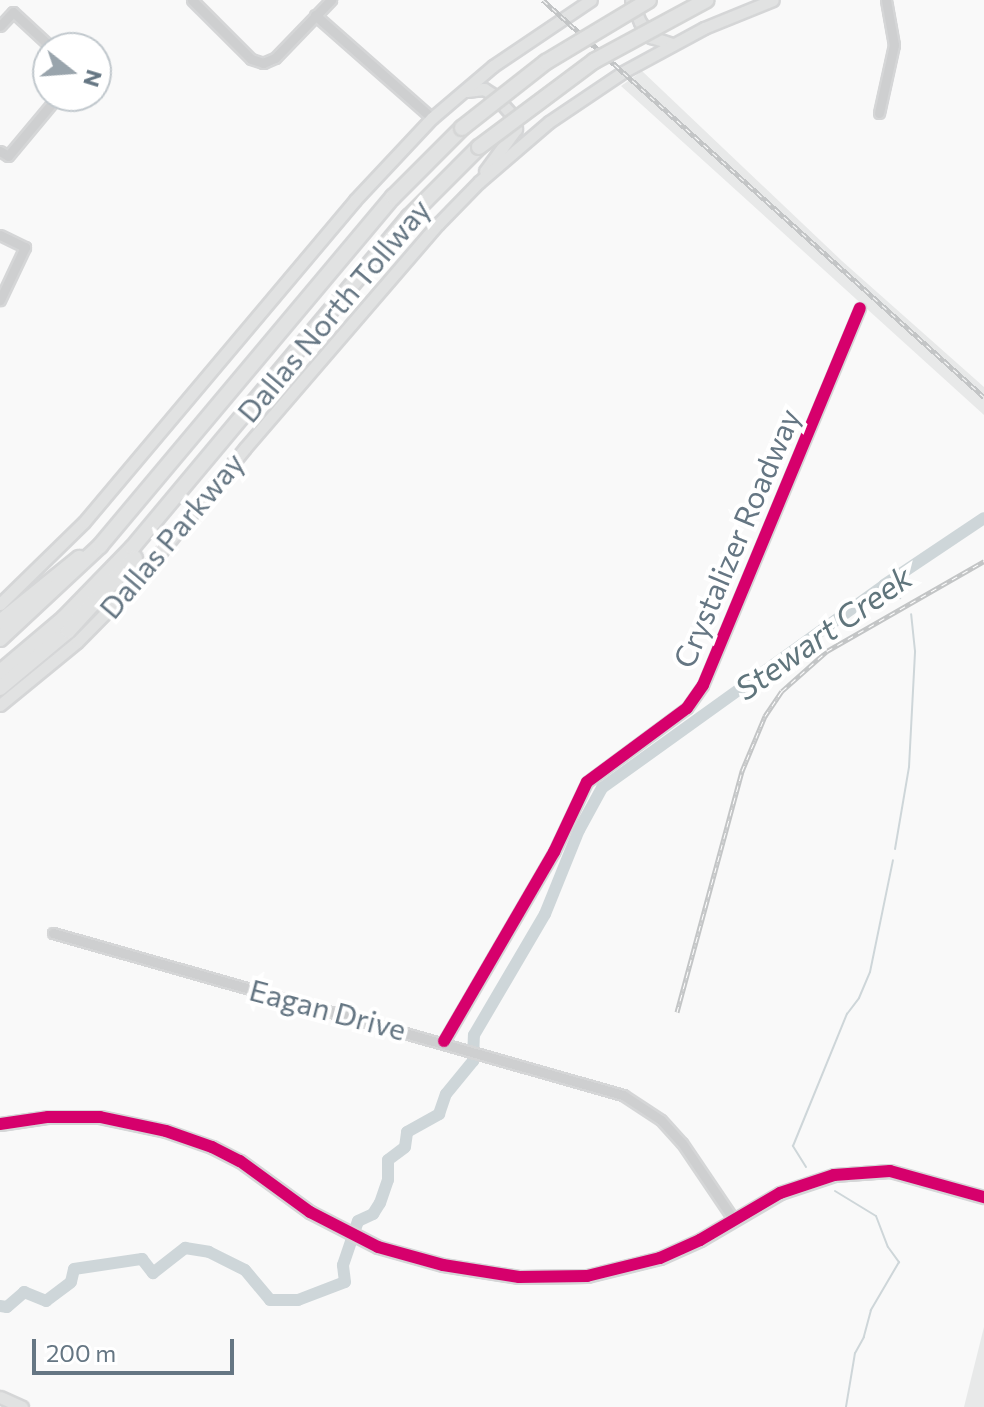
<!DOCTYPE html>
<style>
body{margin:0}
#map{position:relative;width:984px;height:1407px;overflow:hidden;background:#f9f9f9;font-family:Commissioner,sans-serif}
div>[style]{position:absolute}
.built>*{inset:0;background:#e8e9e9}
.stream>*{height:2px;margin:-1px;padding:0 1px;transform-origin:1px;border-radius:1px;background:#ced6d9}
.river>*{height:12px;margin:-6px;padding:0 6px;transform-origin:6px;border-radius:6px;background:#ced6d9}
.roads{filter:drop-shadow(2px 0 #d5d6d7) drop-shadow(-2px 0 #d5d6d7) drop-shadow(0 2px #d5d6d7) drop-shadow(0 -2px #d5d6d7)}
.minor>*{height:9px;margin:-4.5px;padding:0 4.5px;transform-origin:4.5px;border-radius:4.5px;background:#cecfd0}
.major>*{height:11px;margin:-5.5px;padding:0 5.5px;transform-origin:5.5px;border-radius:5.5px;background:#e1e2e2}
.highway>*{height:14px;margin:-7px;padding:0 7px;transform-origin:7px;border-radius:7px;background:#e1e2e2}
.rail>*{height:5px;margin-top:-2.5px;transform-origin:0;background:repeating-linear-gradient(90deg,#fff 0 6px,#c3c5c6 0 12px);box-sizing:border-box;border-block:2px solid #c3c5c6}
.bridges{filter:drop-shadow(2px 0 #d5d6d6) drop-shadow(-2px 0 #d5d6d6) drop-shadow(0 2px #d5d6d6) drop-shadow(0 -2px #d5d6d6)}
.highway-bridge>*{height:14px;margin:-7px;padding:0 7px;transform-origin:7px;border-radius:7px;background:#e1e2e2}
.cycleway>*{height:12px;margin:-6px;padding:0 6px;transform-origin:6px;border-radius:6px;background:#d6006c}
span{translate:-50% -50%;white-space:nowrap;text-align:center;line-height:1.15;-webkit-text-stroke:8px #fff;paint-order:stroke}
.street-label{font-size:30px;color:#657683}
.water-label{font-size:32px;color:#60757c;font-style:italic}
.north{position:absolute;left:32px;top:32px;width:80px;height:80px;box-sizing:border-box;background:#fff;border:2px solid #c1c8cd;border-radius:50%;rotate:107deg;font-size:22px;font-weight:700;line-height:32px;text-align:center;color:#657683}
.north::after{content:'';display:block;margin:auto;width:28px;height:36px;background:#99a4ac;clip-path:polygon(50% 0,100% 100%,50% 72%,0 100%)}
.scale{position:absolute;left:32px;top:1339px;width:202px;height:36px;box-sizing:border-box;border:4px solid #657683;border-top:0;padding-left:10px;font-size:24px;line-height:28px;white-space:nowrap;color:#657683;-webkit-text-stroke:6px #fff;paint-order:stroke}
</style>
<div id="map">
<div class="built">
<i style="clip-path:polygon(642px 71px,842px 261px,984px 387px,984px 415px,621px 86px)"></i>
<i style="clip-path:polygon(984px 1327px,984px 1407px,964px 1407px)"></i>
</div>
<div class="stream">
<i style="left:884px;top:585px;width:21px;rotate:39deg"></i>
<i style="left:895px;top:849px;width:83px;rotate:-80.3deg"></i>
<i style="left:909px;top:767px;width:116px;rotate:-87deg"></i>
<i style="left:915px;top:651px;width:37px;rotate:-96deg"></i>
<i style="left:806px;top:1167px;width:25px;rotate:-122deg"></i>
<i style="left:793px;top:1146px;width:143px;rotate:-67.8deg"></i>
<i style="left:847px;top:1014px;width:20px;rotate:-53deg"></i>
<i style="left:859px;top:998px;width:28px;rotate:-67deg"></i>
<i style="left:870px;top:972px;width:114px;rotate:-78.4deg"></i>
<i style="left:835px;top:1191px;width:48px;rotate:31.4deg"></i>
<i style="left:876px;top:1216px;width:33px;rotate:69deg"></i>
<i style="left:888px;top:1247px;width:19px;rotate:54deg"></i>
<i style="left:899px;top:1262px;width:56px;rotate:120.3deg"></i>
<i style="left:871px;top:1310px;width:28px;rotate:105deg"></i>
<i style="left:864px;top:1337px;width:18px;rotate:119deg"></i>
<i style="left:855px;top:1353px;width:55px;rotate:99.5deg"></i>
</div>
<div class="river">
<i style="left:0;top:1306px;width:7px;rotate:8deg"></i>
<i style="left:7px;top:1307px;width:23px;rotate:-41deg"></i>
<i style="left:24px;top:1292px;width:24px;rotate:22deg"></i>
<i style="left:46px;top:1301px;width:31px;rotate:-37deg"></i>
<i style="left:71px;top:1282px;width:13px;rotate:-77deg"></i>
<i style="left:74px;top:1269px;width:69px;rotate:-8.4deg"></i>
<i style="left:142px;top:1259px;width:18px;rotate:52deg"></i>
<i style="left:153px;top:1273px;width:41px;rotate:-38deg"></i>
<i style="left:185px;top:1248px;width:24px;rotate:9deg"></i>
<i style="left:209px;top:1252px;width:40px;rotate:26.6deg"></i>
<i style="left:245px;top:1270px;width:39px;rotate:50deg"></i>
<i style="left:270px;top:1300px;width:28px"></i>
<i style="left:298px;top:1300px;width:50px;rotate:-21deg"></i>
<i style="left:345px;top:1282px;width:17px;rotate:-97deg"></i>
<i style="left:343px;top:1265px;width:46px;rotate:-71.2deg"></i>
<i style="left:358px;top:1221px;width:17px;rotate:-25deg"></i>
<i style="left:373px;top:1214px;width:13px;rotate:-58deg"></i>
<i style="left:380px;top:1203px;width:24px;rotate:-71deg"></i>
<i style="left:388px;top:1180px;width:20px;rotate:-90deg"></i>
<i style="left:388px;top:1160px;width:21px;rotate:-37deg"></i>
<i style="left:405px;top:1147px;width:15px;rotate:-82deg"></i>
<i style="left:407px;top:1132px;width:37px;rotate:-29deg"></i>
<i style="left:439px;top:1114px;width:21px;rotate:-71deg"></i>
<i style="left:446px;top:1094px;width:43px;rotate:-50.7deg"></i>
<i style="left:473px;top:1061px;width:26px;rotate:-88deg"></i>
<i style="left:474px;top:1035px;width:140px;rotate:-59.6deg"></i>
<i style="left:545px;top:914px;width:91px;rotate:-68deg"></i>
<i style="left:579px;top:830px;width:48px;rotate:-61.3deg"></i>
<i style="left:602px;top:788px;width:347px;rotate:-35.7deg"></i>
<i style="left:884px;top:585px;width:120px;rotate:-33.8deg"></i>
</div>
<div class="roads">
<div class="minor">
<i style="left:192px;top:0;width:83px;rotate:45deg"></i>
<i style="left:251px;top:59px;width:13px;rotate:18deg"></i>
<i style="left:263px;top:63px;width:13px;rotate:-23deg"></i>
<i style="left:275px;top:58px;width:81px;rotate:-46deg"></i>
<i style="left:315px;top:15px;width:156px;rotate:41.4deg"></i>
<i style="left:0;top:26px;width:19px;rotate:-47deg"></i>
<i style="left:13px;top:12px;width:53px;rotate:42.7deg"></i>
<i style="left:879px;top:113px;width:70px;rotate:-77.6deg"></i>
<i style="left:894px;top:45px;width:46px;rotate:-100.1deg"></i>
<i style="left:0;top:151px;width:9px;rotate:32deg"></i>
<i style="left:8px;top:156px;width:78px;rotate:-50.2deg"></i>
<i style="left:0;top:235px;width:28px;rotate:26deg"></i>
<i style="left:25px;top:247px;width:59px;rotate:115.3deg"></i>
<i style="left:53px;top:933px;width:593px;rotate:15.87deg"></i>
<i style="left:623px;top:1095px;width:45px;rotate:33.3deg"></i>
<i style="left:661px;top:1120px;width:31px;rotate:48deg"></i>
<i style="left:682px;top:1143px;width:93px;rotate:56deg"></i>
<i style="left:444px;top:1041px;width:219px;rotate:-59.8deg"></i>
<i style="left:554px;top:852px;width:77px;rotate:-64.8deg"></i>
<i style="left:587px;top:782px;width:124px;rotate:-36.5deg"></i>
<i style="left:687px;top:708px;width:28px;rotate:-55deg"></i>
<i style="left:703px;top:685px;width:408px;rotate:-67.4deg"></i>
</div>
<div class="major">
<i style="left:631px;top:0;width:24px;rotate:68deg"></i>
<i style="left:640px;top:22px;width:19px;rotate:54deg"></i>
<i style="left:651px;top:37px;width:23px;rotate:18deg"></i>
<i style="left:467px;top:91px;width:17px;rotate:-7deg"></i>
<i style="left:484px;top:89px;width:13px;rotate:32deg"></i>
<i style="left:495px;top:96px;width:24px;rotate:48deg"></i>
<i style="left:511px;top:114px;width:16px;rotate:72deg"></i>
<i style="left:516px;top:129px;width:52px;rotate:126.4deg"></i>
<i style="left:0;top:604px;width:117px;rotate:-44.3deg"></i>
<i style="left:84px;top:522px;width:421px;rotate:-49.9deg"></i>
<i style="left:355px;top:200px;width:112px;rotate:-46.8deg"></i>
<i style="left:432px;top:118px;width:80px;rotate:-40.4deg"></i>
<i style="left:493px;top:66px;width:118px;rotate:-34deg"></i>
<i style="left:0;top:705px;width:99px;rotate:-39.3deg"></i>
<i style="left:77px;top:642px;width:86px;rotate:-45.5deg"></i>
<i style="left:137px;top:581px;width:171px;rotate:-50.9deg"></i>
<i style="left:245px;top:448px;width:296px;rotate:-49.3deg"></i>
<i style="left:438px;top:224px;width:59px;rotate:-45.7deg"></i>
<i style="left:479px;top:182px;width:92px;rotate:-40.6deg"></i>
<i style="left:549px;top:122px;width:89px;rotate:-34deg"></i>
<i style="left:623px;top:72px;width:92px;rotate:-28.5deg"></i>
<i style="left:704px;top:28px;width:74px;rotate:-22.1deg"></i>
<i style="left:0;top:1124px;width:49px;rotate:-8.3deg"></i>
<i style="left:48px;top:1117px;width:52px"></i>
<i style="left:100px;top:1117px;width:67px;rotate:12deg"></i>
<i style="left:166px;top:1131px;width:49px;rotate:19.2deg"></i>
<i style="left:212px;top:1147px;width:31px;rotate:27deg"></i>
<i style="left:240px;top:1161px;width:87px;rotate:36.1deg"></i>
<i style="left:310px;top:1212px;width:76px;rotate:27.2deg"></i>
<i style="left:378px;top:1247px;width:67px;rotate:15.5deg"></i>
<i style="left:443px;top:1265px;width:77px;rotate:9deg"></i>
<i style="left:519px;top:1277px;width:68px;rotate:-0.8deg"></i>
<i style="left:587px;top:1276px;width:75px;rotate:-13.9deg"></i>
<i style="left:660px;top:1258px;width:44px;rotate:-24.2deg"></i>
<i style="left:700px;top:1240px;width:93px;rotate:-30.4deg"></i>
<i style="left:780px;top:1193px;width:57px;rotate:-18.4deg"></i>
<i style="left:834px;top:1175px;width:56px;rotate:-4.1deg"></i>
<i style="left:890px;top:1171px;width:98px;rotate:15.5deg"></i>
<i style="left:0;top:1397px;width:24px;rotate:24deg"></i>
</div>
<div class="highway">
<i style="left:0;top:622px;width:102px;rotate:-39deg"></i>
<i style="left:0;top:639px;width:137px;rotate:-42.9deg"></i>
<i style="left:100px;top:546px;width:456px;rotate:-50deg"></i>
<i style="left:393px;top:197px;width:98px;rotate:-45deg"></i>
<i style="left:0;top:672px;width:84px;rotate:-40.2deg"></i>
<i style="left:64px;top:618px;width:98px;rotate:-45.8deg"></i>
<i style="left:132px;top:548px;width:432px;rotate:-50.1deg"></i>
<i style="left:409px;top:217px;width:99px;rotate:-45deg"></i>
<i style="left:0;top:688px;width:89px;rotate:-40deg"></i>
<i style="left:68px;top:631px;width:99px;rotate:-47.5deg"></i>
</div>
</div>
<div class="rail">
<i style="left:543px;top:0;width:593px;rotate:41.99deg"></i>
<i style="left:677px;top:1012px;width:250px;rotate:-74.9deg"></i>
<i style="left:742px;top:771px;width:60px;rotate:-67.3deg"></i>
<i style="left:765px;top:716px;width:30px;rotate:-56deg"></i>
<i style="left:782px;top:691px;width:60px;rotate:-41.6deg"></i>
<i style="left:827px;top:651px;width:181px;rotate:-29.8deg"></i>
</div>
<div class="bridges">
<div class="highway-bridge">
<i style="left:462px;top:128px;width:107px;rotate:-38.2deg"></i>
<i style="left:546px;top:62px;width:120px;rotate:-31deg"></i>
<i style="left:479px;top:147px;width:144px;rotate:-36.8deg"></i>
<i style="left:594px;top:61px;width:128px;rotate:-28.4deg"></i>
</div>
</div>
<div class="cycleway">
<i style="left:444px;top:1041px;width:219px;rotate:-59.8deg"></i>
<i style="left:554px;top:852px;width:77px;rotate:-64.8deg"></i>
<i style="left:587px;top:782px;width:124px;rotate:-36.5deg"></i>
<i style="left:687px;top:708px;width:28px;rotate:-55deg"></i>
<i style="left:703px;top:685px;width:408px;rotate:-67.4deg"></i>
<i style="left:0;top:1124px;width:49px;rotate:-8.3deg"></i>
<i style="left:48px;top:1117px;width:52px"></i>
<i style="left:100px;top:1117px;width:67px;rotate:12deg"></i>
<i style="left:166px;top:1131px;width:49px;rotate:19.2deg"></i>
<i style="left:212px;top:1147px;width:31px;rotate:27deg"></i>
<i style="left:240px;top:1161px;width:87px;rotate:36.1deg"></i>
<i style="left:310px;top:1212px;width:76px;rotate:27.2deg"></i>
<i style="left:378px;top:1247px;width:67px;rotate:15.5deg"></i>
<i style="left:443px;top:1265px;width:77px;rotate:9deg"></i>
<i style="left:519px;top:1277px;width:68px;rotate:-0.8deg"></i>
<i style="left:587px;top:1276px;width:75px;rotate:-13.9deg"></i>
<i style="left:660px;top:1258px;width:44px;rotate:-24.2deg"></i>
<i style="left:700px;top:1240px;width:93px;rotate:-30.4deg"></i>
<i style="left:780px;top:1193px;width:57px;rotate:-18.4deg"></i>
<i style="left:834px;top:1175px;width:56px;rotate:-4.1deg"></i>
<i style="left:890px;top:1171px;width:98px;rotate:15.5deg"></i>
</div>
<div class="street-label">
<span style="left:333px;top:310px;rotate:-50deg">Dallas North Tollway</span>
<span style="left:171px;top:535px;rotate:-50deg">Dallas Parkway</span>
<span style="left:736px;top:538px;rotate:-67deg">Crystalizer Roadway</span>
<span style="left:328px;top:1009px;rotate:15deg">Eagan Drive</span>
</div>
<div class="water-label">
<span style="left:823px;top:632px;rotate:-35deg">Stewart Creek</span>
</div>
<div class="north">N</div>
<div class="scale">200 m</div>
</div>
